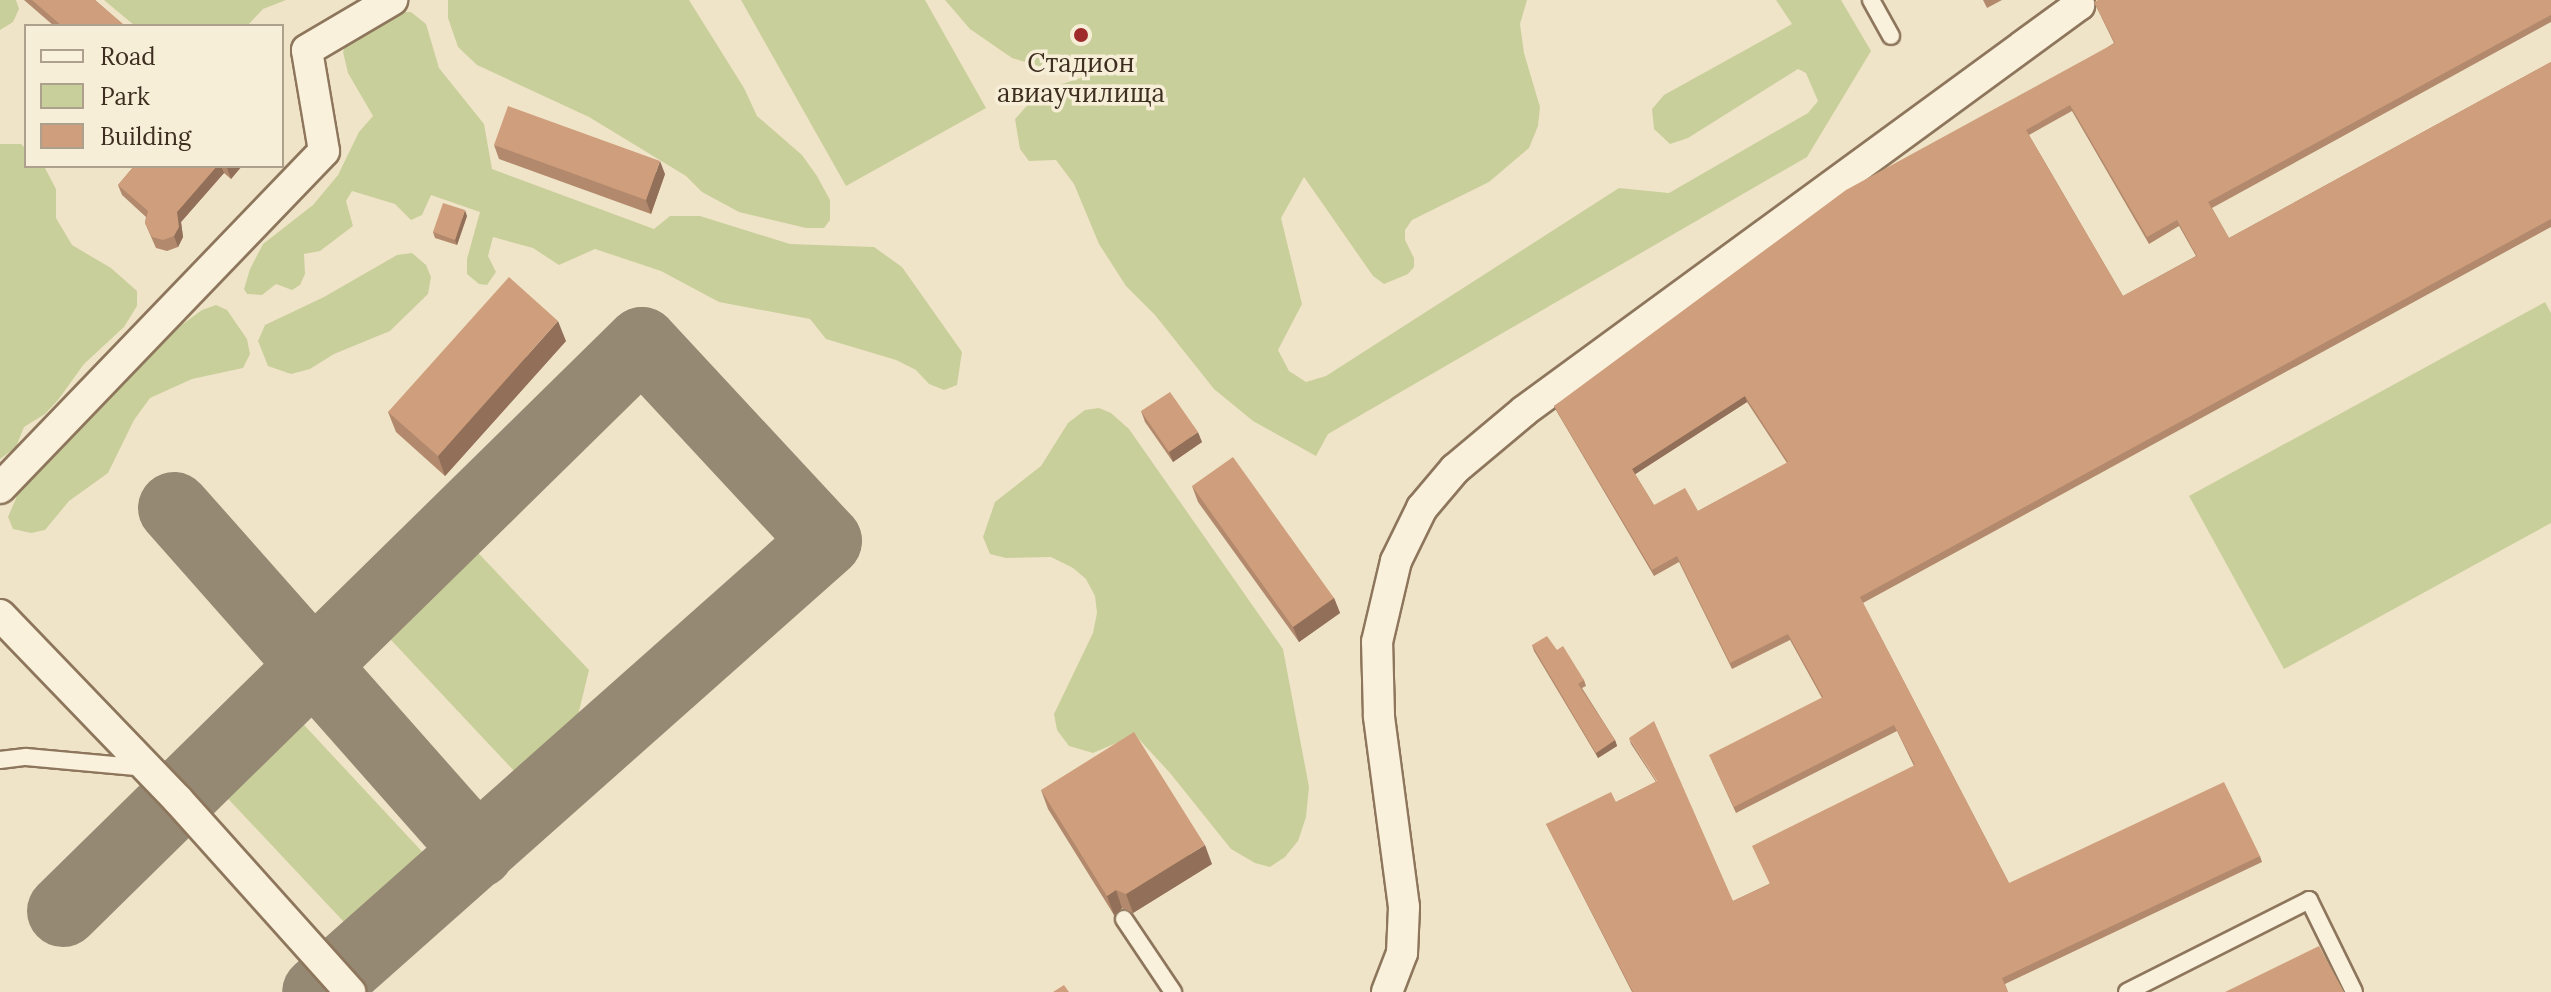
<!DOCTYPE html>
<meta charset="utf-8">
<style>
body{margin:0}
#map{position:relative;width:2551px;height:992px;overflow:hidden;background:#f0e4c8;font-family:Lora,serif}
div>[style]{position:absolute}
.green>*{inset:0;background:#c9cf9b}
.taxiway>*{height:72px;margin:-36px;padding:0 36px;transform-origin:36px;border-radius:36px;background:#968974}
.roads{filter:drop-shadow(2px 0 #8d765c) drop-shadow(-2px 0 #8d765c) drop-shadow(0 2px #8d765c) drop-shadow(0 -2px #8d765c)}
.service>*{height:16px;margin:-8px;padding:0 8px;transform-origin:8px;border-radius:8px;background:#faf1dc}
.minor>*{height:30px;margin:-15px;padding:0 15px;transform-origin:15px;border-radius:15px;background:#faf1dc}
.wall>*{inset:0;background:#b2896c}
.shaded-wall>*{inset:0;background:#916f58}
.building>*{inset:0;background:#cf9f7d}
.dots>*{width:22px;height:22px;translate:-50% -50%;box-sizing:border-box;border:4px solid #f7eed8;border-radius:50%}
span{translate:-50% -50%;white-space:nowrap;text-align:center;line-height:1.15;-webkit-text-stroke:7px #f7eed8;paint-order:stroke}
.poi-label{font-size:26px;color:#3d2e20}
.legend{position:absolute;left:24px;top:24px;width:260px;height:144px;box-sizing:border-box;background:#f7eed8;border:2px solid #ada18e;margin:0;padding:10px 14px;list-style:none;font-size:24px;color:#3d2e20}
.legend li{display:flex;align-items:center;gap:16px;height:40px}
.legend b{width:40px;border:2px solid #ada18e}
</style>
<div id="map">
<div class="green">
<i style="clip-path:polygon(0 0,16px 0,19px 9px,13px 22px,0 30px)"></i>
<i style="clip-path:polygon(104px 0,286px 0,263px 9px,247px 26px,135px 26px)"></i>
<i style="clip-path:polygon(448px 0,689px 0,744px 88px,757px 116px,802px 155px,817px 176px,830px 200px,830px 220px,824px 228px,806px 228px,739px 212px,702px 192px,686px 176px,589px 117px,477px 65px,458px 47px,448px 18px)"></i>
<i style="clip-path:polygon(741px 0,925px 0,986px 108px,846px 186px)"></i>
<i style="clip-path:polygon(945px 0,1527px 0,1520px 24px,1524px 53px,1540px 107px,1538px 126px,1529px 148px,1489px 182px,1412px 220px,1405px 230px,1405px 240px,1414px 258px,1414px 267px,1408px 274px,1384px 284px,1373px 276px,1304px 177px,1281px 218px,1302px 304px,1278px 350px,1289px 371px,1306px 382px,1326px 376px,1619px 188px,1669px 193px,1808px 113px,1818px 101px,1806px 73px,1798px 69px,1688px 138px,1670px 144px,1654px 129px,1652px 109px,1664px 95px,1792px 24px,1776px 0,1841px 0,1871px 51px,1807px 157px,1328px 434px,1316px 456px,1253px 421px,1214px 389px,1155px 315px,1126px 286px,1099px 244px,1074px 184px,1056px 160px,1029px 161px,1020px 149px,1015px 119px,1040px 91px,1106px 70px,1056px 71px,1012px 58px,970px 29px)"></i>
<i style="clip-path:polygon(398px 12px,411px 12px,426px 24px,439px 68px,484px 124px,492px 169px,654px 229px,670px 216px,700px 216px,790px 244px,874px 247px,902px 267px,962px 352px,957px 385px,944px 390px,929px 384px,916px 370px,896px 360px,826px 339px,810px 319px,719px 302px,661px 271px,595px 249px,559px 265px,533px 248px,493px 237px,488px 256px,496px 272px,487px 285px,479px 284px,467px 274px,467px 259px,480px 212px,431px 195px,422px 215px,411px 220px,395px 204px,352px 191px,346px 201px,353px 226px,320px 251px,304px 254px,305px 274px,300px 285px,292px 290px,276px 284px,262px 295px,247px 294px,244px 289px,250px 269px,263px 244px,313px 205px,338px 175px,359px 132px,373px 116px,348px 73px,343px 52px,348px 37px)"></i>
<i style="clip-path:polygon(0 144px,21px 144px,26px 149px,26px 166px,45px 168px,56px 189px,56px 218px,72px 245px,111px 268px,137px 291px,137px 306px,124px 327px,84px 364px,58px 400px,45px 414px,24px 427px,16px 447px,0 459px)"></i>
<i style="clip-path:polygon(412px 253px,426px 265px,431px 277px,428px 294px,390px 331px,334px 354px,310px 369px,291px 374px,268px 366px,258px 341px,265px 325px,324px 297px,397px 255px)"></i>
<i style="clip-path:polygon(2545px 302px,2551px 313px,2551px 523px,2284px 669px,2189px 496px)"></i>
<i style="clip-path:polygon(216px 305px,227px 310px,247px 339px,250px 354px,243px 368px,192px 379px,150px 398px,134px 420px,108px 473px,69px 501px,45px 530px,31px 533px,13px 529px,8px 517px,20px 489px,65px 439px,92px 416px,176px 329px,202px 310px)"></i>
<i style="clip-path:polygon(1099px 408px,1111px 413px,1129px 429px,1283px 649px,1309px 787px,1306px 817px,1298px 841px,1285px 857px,1270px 867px,1255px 863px,1231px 849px,1170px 773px,1135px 735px,1093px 753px,1069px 746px,1057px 730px,1054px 714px,1093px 633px,1097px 613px,1095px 596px,1086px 579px,1073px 568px,1051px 557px,1006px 558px,990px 554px,983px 537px,995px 502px,1041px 466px,1068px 423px,1085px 410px)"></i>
<i style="clip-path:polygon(465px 539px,589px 670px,568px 757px,531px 789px,376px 624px)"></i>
<i style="clip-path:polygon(292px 712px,442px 873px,377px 927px,343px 921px,218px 788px)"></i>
</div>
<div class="taxiway">
<i style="left:174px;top:508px;width:459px;rotate:48.5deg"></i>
<i style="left:63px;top:911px;width:811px;rotate:-44.45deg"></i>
<i style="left:642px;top:343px;width:270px;rotate:47.1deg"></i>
<i style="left:826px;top:541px;width:679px;rotate:138.4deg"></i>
</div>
<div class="roads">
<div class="service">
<i style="left:1871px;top:0;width:41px;rotate:60.9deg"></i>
<i style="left:0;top:760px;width:26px;rotate:-7deg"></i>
<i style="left:26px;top:757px;width:121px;rotate:5.2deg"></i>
<i style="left:1124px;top:919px;width:88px;rotate:56.1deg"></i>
<i style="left:2127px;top:992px;width:204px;rotate:-26.8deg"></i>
<i style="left:2309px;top:900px;width:102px;rotate:63.9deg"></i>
</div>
<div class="minor">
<i style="left:0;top:488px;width:467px;rotate:-46.1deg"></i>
<i style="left:324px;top:151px;width:102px;rotate:-99.6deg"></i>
<i style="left:307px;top:50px;width:99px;rotate:-30.5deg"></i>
<i style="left:0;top:615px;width:257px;rotate:46.1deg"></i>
<i style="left:178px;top:800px;width:258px;rotate:48.1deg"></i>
<i style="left:1387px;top:992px;width:42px;rotate:-69deg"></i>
<i style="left:1402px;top:953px;width:46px;rotate:-87.5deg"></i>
<i style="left:1404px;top:907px;width:193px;rotate:-97.5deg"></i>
<i style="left:1379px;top:716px;width:74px;rotate:-91.5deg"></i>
<i style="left:1377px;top:642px;width:83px;rotate:-76.8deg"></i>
<i style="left:1396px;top:561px;width:59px;rotate:-63.9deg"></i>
<i style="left:1422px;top:508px;width:51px;rotate:-49.8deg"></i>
<i style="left:1455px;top:469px;width:90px;rotate:-40deg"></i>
<i style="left:1524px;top:411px;width:688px;rotate:-36.19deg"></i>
<i style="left:2079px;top:5px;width:6px;rotate:-121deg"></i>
</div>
</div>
<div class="wall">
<i style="clip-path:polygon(24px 0,95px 0,125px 26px,54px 26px)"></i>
<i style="clip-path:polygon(1983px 0,2002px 0,1987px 8px)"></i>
<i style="clip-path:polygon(evenodd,2551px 0,2551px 22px,2212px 208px,2229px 238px,2551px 62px,2551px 227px,1863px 603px,2009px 883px,2260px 856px,2262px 862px,2005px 984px,2008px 992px,1632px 992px,1546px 824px,1616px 802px,1656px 782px,1631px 744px,1629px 738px,1733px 901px,1769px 884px,1914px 766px,1897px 731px,1736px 813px,1712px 761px,1822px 698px,1790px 640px,1732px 669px,1679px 562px,1654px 576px,1557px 412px,1554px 406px,2114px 43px,2094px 2px,2551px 0,2072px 111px,2149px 244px,2179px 226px,2196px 256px,2123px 296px,2029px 135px,2072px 111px,2551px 0,1747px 402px,1787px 463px,1698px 511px,1654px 505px,1635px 474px,1747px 402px)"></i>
<i style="clip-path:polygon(494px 145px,665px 174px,651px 214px,499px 159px)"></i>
<i style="clip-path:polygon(134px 166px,242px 166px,231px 179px,224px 173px,181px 222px,183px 237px,178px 247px,167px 251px,156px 248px,145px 223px,146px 217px,122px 195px,118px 185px)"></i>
<i style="clip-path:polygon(467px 216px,457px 245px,435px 238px,433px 232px)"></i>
<i style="clip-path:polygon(566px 341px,445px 476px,396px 432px,388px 412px)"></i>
<i style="clip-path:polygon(1141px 411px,1202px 442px,1173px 462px,1145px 422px)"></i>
<i style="clip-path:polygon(1192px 486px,1334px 598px,1340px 613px,1299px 642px,1198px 502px)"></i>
<i style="clip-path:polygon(1532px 645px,1557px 650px,1584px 680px,1586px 686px,1582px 688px,1615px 740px,1617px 746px,1598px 758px,1534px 651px)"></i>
<i style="clip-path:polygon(1041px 790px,1212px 864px,1133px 913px,1122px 908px,1114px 915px,1048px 809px)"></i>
</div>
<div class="shaded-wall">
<i style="clip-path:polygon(660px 161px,665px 174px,651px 214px,646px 200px)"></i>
<i style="clip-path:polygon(217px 166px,221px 166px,224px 173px,181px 222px,183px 237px,178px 247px,174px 236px,177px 212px)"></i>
<i style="clip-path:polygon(229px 166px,242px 166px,231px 179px,227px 168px)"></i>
<i style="clip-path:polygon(465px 210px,467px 216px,457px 245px,455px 240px)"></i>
<i style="clip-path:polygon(558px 321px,566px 341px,445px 476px,438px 456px)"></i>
<i style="clip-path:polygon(1745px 396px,1747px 402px,1634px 475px,1632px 469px)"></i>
<i style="clip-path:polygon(1198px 432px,1202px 442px,1173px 462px,1169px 452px)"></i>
<i style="clip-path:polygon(1334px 598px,1340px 613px,1299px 642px,1293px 627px)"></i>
<i style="clip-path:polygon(1615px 740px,1617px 746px,1598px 758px,1596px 753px)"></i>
<i style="clip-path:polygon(1205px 845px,1212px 864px,1133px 913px,1126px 894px)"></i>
<i style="clip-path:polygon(1116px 890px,1122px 908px,1114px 915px,1107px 896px)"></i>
</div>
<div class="building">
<i style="clip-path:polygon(32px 0,95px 0,125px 26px,62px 26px)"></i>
<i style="clip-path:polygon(evenodd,2098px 0,2551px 0,2551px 15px,2208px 202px,2229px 238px,2551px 62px,2551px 219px,1860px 597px,2009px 883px,2224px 782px,2260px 856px,2002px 978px,2008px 992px,1633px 992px,1546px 824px,1611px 792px,1616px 802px,1657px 781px,1629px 738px,1654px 721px,1733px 901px,1770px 884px,1752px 846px,1915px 765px,1894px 725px,1734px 807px,1709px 755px,1823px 697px,1788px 634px,1730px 663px,1677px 556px,1652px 570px,1554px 406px,1846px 190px,2115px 43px,2094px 2px,2098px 0,2070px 105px,2147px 237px,2177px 220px,2197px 256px,2123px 296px,2026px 130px,2070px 105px,2098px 0,1745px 396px,1788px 462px,1698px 511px,1685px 488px,1654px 505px,1632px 469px,1745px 396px)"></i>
<i style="clip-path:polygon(508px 106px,660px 161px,646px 200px,494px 145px)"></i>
<i style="clip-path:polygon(134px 166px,217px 166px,177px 212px,179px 227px,174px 236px,163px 240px,152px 237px,145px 223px,148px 211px,118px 185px)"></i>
<i style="clip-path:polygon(443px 203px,465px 210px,455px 240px,433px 232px)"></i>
<i style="clip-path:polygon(509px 277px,558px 321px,438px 456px,388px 412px)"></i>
<i style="clip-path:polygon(1170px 392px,1198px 432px,1169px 452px,1141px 411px)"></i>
<i style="clip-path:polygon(1233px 457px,1334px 598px,1293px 627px,1192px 486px)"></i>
<i style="clip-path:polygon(1547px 636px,1557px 650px,1563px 646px,1584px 680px,1578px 684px,1615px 740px,1596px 753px,1532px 645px)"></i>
<i style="clip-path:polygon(1134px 732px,1205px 845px,1126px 894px,1116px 890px,1107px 896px,1041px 790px)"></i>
<i style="clip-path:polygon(2319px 946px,2344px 992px,2225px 992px)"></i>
<i style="clip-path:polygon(1064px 985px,1069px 992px,1053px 992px)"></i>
</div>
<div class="dots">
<i style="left:1081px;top:35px;background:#9e2a2b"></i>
</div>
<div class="poi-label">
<span style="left:1081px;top:78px">Стадион<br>авиаучилища</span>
</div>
<ul class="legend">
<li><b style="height:10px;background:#faf1dc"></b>Road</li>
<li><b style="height:22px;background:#c9cf9b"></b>Park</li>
<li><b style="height:22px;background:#cf9f7d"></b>Building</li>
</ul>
</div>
